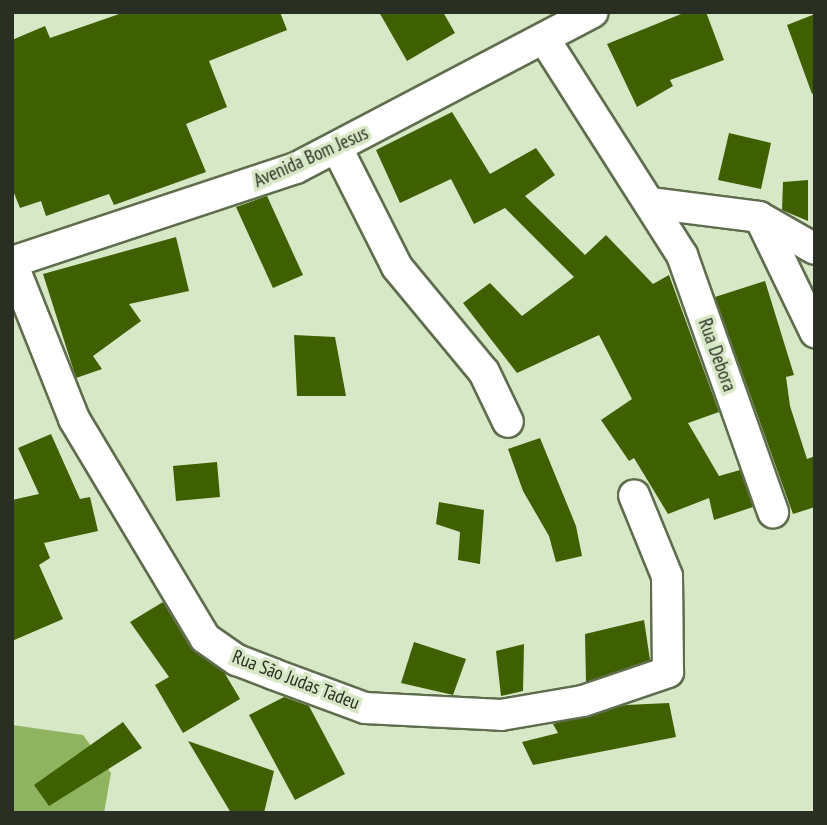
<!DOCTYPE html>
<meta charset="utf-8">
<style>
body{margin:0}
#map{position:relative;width:827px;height:825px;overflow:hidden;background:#d7e8c6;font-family:"PT Sans Narrow",sans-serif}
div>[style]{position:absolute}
.forest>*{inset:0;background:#8eb460}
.building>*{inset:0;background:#3f6000}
.roads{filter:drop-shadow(2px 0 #5f6d4f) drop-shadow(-2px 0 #5f6d4f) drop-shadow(0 2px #5f6d4f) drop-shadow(0 -2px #5f6d4f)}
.street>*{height:30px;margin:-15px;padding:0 15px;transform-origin:15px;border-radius:15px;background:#fff}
span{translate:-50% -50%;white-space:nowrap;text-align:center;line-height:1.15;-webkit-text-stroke:7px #d7e8c6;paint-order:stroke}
.street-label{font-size:19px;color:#292f22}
.frame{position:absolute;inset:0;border:14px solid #292f22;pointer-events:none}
</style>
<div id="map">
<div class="forest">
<i style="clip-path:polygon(12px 725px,83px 735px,111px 773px,104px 813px,12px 813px)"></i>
</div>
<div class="building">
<i style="clip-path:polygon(125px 12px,280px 12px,287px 30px,209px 61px,227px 107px,186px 124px,206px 172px,114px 205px,109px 194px,46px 216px,41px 201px,20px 208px,12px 188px,12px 40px,45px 26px,50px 38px)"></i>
<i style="clip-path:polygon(379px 12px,443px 12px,455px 33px,407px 61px)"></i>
<i style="clip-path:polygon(686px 12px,706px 12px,724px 60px,670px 80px,673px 86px,637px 107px,607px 44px)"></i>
<i style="clip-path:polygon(815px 14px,815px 93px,812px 94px,787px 25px)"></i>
<i style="clip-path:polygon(452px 112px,490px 174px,536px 148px,555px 175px,525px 196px,585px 255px,606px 235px,653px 284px,669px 275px,719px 412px,688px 423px,719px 476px,740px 470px,753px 507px,714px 520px,709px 498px,668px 514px,634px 458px,629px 461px,601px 420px,632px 399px,599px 335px,517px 373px,463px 303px,490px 283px,522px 316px,574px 277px,505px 208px,474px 224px,451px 179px,400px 203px,376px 150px)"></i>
<i style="clip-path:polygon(729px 133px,771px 143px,761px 189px,718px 180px)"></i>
<i style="clip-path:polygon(808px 180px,808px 221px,782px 210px,783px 182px)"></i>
<i style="clip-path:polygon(267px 196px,303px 275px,273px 288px,236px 207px)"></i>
<i style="clip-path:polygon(176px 237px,189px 291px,129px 304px,141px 321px,93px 356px,102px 369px,76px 378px,43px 274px)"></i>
<i style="clip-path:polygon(765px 281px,794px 375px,786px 377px,790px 406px,807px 459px,815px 456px,815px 507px,793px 514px,715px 297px)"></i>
<i style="clip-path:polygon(294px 335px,335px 337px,346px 396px,297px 396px)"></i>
<i style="clip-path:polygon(51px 434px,80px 499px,90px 497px,98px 531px,44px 543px,50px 558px,39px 565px,63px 619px,12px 641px,12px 500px,39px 494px,18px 448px)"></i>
<i style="clip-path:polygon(540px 438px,576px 526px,582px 556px,556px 562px,549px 536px,523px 491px,508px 449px)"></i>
<i style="clip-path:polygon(217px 462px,220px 497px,176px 501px,173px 466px)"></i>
<i style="clip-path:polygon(439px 502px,484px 510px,480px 564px,458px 560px,460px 532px,436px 524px)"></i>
<i style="clip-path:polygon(163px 602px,190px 647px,224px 672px,240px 699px,183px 733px,155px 685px,169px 677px,130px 622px)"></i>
<i style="clip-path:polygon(644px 620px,650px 660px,586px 682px,585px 634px)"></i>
<i style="clip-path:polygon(414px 642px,466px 659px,453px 695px,401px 683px)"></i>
<i style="clip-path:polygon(524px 644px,523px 691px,501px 696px,496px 651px)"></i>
<i style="clip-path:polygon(284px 697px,309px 706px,345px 774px,295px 800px,249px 715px)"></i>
<i style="clip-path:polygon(669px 703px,676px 737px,533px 765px,522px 742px,558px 733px,553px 724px,626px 705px)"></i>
<i style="clip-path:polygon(123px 722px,142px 748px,49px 806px,34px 785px)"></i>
<i style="clip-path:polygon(188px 741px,274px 771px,264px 813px,231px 813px)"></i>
</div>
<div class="roads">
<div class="street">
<i style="left:545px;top:40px;width:255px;rotate:57.5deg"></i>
<i style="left:682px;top:255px;width:273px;rotate:70.5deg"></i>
<i style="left:337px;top:148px;width:133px;rotate:63.2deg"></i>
<i style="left:397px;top:267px;width:136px;rotate:50.4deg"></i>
<i style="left:484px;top:372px;width:55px;rotate:64.4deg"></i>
<i style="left:650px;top:203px;width:110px;rotate:7.3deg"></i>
<i style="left:759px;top:217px;width:64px;rotate:29.7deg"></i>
<i style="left:760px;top:218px;width:127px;rotate:64.2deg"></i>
<i style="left:12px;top:262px;width:299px;rotate:-18.3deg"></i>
<i style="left:296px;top:168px;width:335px;rotate:-27.7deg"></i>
<i style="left:12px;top:263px;width:168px;rotate:68.3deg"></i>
<i style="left:74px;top:419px;width:255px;rotate:59.1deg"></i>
<i style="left:205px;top:638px;width:39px;rotate:35deg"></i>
<i style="left:237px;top:660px;width:39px;rotate:21deg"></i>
<i style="left:273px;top:674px;width:98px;rotate:20.3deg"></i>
<i style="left:365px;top:708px;width:136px;rotate:2.9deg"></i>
<i style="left:501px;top:715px;width:83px;rotate:-9.7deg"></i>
<i style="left:583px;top:701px;width:90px;rotate:-18.8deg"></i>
<i style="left:668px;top:672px;width:96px;rotate:-90.6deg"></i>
<i style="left:667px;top:576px;width:87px;rotate:-112.2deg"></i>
</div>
</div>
<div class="street-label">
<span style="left:311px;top:157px;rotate:-24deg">Avenida Bom Jesus</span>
<span style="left:717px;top:355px;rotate:70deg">Rua Debora</span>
<span style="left:296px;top:680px;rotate:21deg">Rua São Judas Tadeu</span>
</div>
<div class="frame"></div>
</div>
